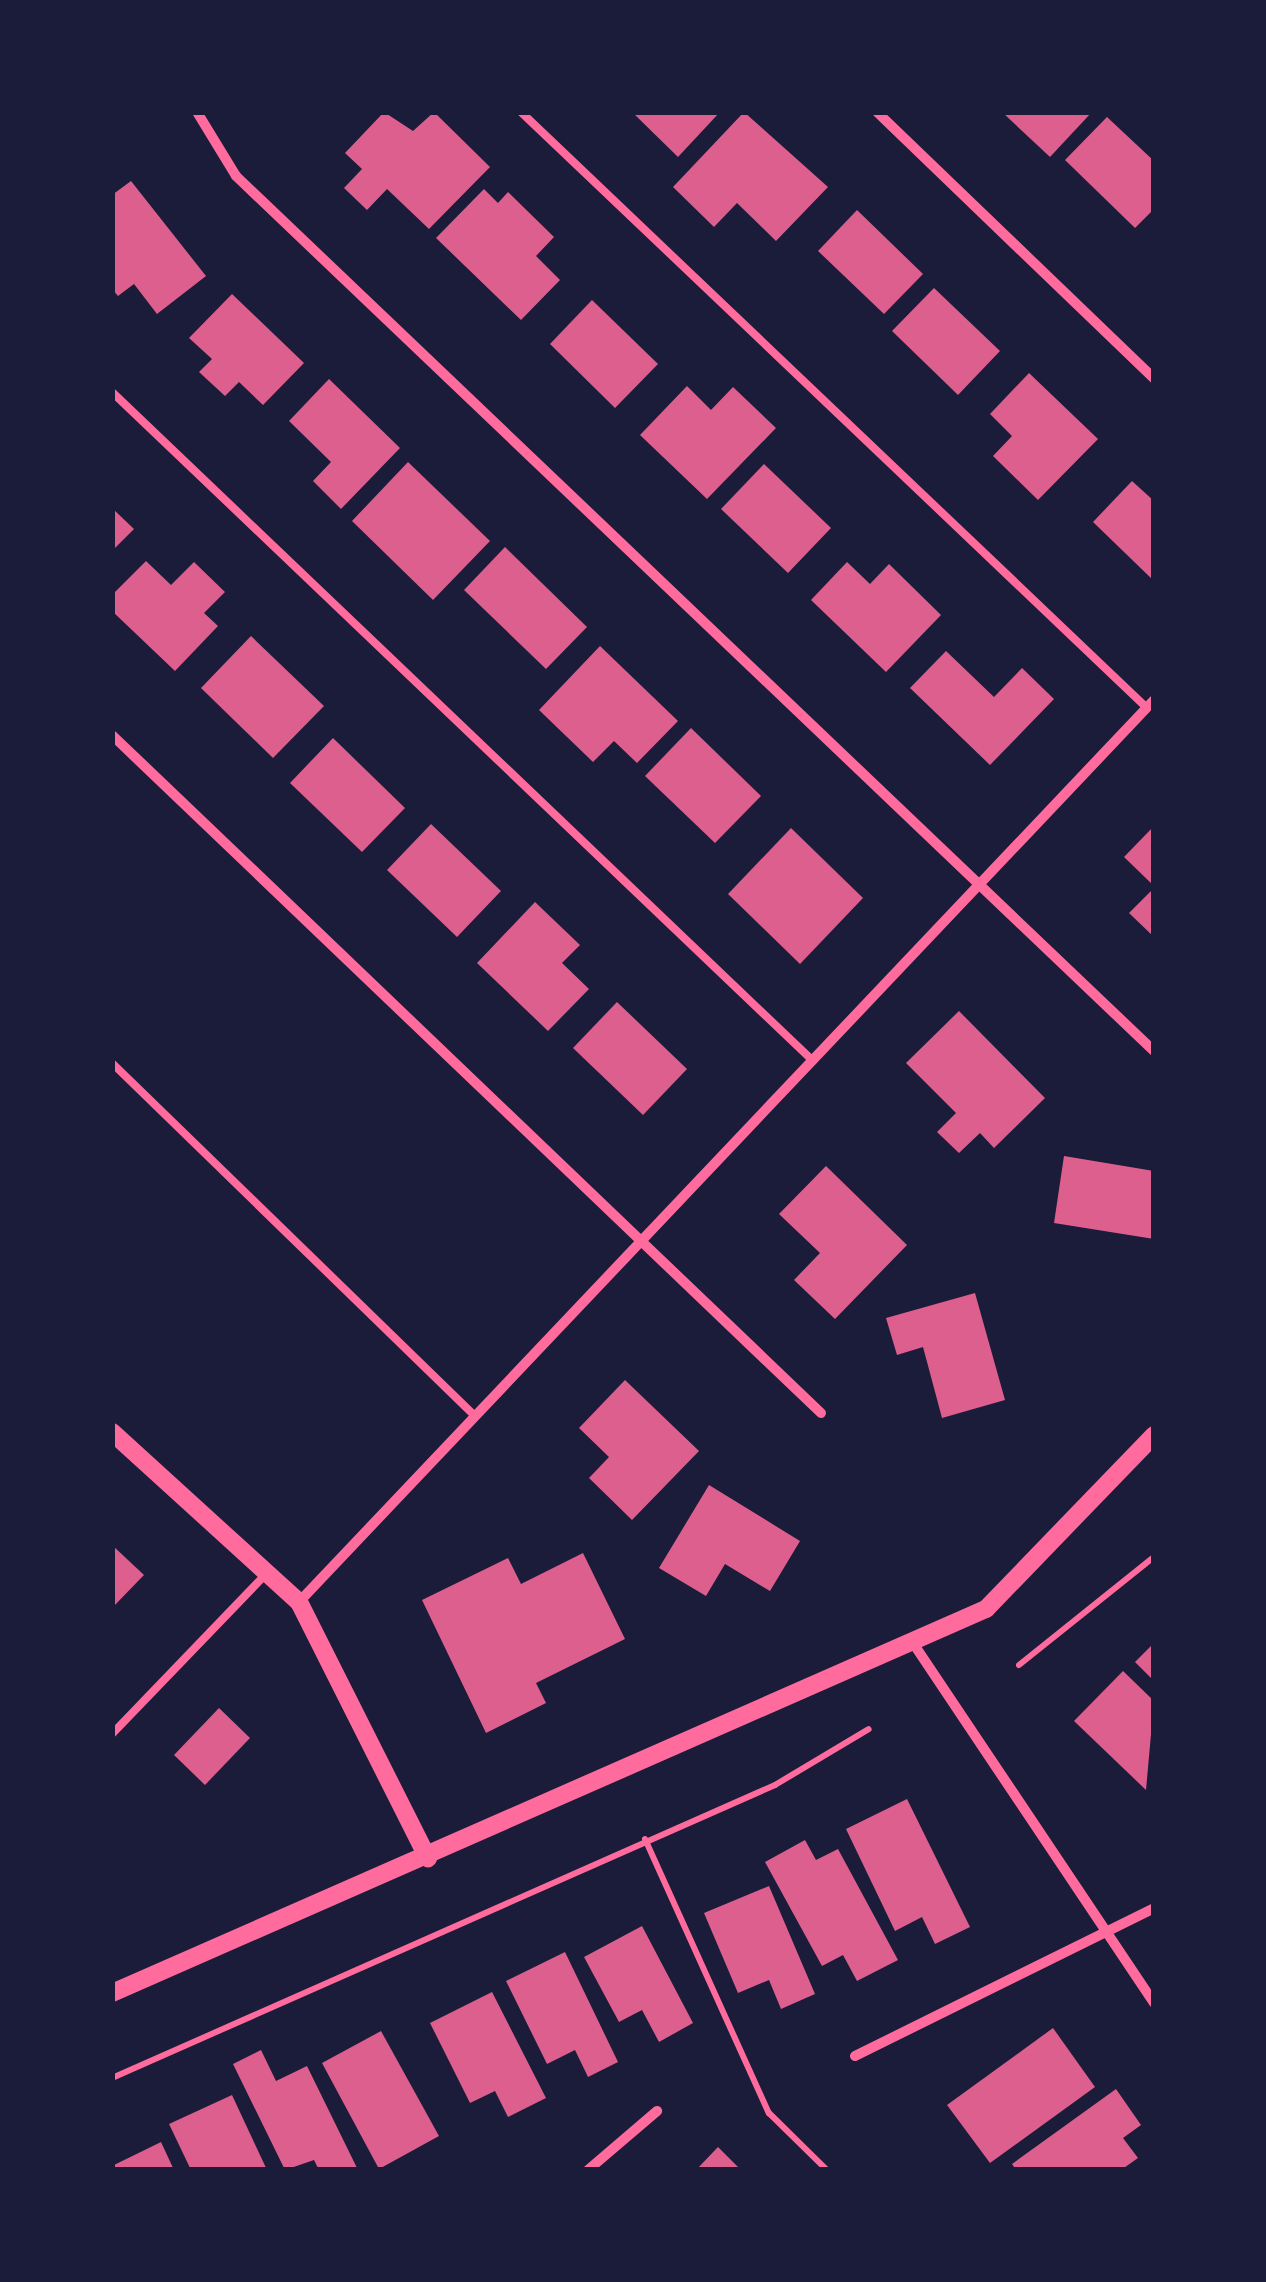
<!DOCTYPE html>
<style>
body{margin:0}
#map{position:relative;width:1266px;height:2282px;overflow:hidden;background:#1b1b3a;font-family:"Fira Sans Condensed",sans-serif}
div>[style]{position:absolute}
.building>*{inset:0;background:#dd5f8e}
.path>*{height:6px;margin:-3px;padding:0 3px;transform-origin:3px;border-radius:3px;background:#ff6b9d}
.service>*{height:8px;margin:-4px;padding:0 4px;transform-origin:4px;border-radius:4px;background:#ff6b9d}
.minor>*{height:10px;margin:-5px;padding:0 5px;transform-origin:5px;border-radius:5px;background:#ff6b9d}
.tertiary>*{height:18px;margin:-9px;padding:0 9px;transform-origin:9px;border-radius:9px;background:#ff6b9d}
span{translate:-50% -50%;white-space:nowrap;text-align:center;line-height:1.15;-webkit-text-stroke:9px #1b1b3a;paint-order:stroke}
.frame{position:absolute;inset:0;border:115px solid #1b1b3a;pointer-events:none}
</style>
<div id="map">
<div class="building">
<i style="clip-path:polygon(384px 112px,413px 131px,434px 112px,490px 167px,429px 229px,387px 189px,367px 210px,344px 188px,362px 169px,345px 153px)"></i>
<i style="clip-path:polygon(632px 112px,720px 112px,678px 157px)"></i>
<i style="clip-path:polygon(744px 112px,828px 187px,776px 241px,737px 203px,714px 227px,673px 187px)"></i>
<i style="clip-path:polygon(1002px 112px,1092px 112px,1050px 157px)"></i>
<i style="clip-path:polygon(1107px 117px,1154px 161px,1154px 209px,1135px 228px,1065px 160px)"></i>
<i style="clip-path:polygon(131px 181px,206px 276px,157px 314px,134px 284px,118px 296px,112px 289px,112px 195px)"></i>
<i style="clip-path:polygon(484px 189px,498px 203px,508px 192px,554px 237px,536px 256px,560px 280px,521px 320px,436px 238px)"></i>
<i style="clip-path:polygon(857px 210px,923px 274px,884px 314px,818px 251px)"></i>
<i style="clip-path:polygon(934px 288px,1000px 351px,958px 395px,892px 331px)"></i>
<i style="clip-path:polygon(232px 294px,304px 363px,263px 405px,239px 382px,225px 396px,199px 372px,212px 359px,189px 338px)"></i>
<i style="clip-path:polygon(592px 300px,658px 364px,615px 408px,550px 344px)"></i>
<i style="clip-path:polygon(1029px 373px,1098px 439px,1038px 500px,993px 456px,1012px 436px,990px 414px)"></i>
<i style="clip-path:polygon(329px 379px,400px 448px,341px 509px,313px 481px,331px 462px,289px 421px)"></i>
<i style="clip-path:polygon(687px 386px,711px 410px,733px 387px,776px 428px,707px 499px,640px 435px)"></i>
<i style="clip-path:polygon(408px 462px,490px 541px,433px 600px,352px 521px)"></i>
<i style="clip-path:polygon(764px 464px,831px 528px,788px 573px,721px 509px)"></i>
<i style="clip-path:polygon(1132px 481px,1154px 501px,1154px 581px,1093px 522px)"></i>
<i style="clip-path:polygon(112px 508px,134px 529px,112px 551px)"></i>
<i style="clip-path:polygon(505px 547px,587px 627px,546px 669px,464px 590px)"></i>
<i style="clip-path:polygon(146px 561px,171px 585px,194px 562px,225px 592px,204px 613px,218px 626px,175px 671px,112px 611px,112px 595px)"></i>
<i style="clip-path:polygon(847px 562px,870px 584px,889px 564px,941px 615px,886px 672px,811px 600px)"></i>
<i style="clip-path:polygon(251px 636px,324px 706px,273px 758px,201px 688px)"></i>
<i style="clip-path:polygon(600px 646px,678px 721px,637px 763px,614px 741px,593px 762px,539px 710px)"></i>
<i style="clip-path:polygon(946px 651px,994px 697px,1022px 668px,1054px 699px,990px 765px,910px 688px)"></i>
<i style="clip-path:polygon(691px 728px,761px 796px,715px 843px,645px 776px)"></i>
<i style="clip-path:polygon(333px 738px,405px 808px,362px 852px,290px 783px)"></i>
<i style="clip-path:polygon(431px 824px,501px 891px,457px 937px,387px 870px)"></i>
<i style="clip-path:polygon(1154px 826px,1154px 886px,1124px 857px)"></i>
<i style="clip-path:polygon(791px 828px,863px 898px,800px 964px,728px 894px)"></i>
<i style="clip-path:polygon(1154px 888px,1154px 937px,1129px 913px)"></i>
<i style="clip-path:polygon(535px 902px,580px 945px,562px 963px,589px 989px,548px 1031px,477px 963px)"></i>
<i style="clip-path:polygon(617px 1002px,687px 1069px,643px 1115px,573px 1048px)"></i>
<i style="clip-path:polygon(959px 1011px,1045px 1098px,994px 1148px,980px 1133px,959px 1153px,937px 1132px,956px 1113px,906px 1063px)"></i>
<i style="clip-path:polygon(1064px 1156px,1154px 1171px,1154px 1239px,1054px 1223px)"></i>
<i style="clip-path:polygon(826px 1166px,907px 1245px,835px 1319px,794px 1280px,820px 1253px,779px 1214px)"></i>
<i style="clip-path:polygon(975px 1293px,1005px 1400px,942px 1418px,923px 1347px,897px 1355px,886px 1318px)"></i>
<i style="clip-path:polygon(625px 1380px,699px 1451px,632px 1520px,589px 1478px,609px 1457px,579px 1428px)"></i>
<i style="clip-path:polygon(709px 1485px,800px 1541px,770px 1591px,725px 1564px,706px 1596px,659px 1568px)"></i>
<i style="clip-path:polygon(112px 1545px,144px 1575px,112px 1608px)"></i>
<i style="clip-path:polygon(583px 1553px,625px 1639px,536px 1683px,546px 1703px,486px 1733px,422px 1600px,508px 1558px,521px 1584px)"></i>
<i style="clip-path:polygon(1154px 1643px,1154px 1681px,1135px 1662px)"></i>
<i style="clip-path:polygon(1123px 1671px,1154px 1701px,1146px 1790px,1074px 1721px)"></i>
<i style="clip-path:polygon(219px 1708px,250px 1738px,205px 1785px,174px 1755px)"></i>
<i style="clip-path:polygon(907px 1799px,970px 1927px,935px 1944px,922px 1917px,895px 1931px,846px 1829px)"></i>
<i style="clip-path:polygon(805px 1840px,816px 1860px,838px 1849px,898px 1960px,857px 1981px,843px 1955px,822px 1966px,765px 1862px)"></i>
<i style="clip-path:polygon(769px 1886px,815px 1994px,781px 2009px,769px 1980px,738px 1993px,704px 1913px)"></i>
<i style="clip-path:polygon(642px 1926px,693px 2023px,659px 2042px,642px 2010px,619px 2022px,584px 1957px)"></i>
<i style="clip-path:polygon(565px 1952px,618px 2062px,588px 2077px,575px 2050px,547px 2064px,506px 1981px)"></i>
<i style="clip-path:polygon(492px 1992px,546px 2098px,508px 2117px,495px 2091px,470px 2103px,430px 2023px)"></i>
<i style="clip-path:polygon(1053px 2028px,1095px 2087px,990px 2163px,947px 2105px)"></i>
<i style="clip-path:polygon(381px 2031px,439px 2136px,379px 2169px,322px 2063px)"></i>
<i style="clip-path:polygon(261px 2050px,276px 2081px,307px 2066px,358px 2170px,319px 2170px,314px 2160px,285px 2170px,233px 2064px)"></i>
<i style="clip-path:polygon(1116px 2089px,1141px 2125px,1123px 2138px,1138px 2158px,1121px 2170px,1016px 2170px,1012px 2164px)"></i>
<i style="clip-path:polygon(232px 2095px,267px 2170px,191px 2170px,169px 2124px)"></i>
<i style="clip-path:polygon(161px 2142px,174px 2170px,112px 2170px,112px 2166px)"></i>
<i style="clip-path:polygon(718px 2147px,741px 2170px,696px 2170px)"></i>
</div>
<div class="path">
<i style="left:1019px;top:1665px;width:173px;rotate:-38.7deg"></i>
<i style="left:645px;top:1839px;width:301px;rotate:65.7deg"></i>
<i style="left:769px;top:2113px;width:81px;rotate:44.5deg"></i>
<i style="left:112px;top:2078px;width:725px;rotate:-23.84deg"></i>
<i style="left:775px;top:1785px;width:109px;rotate:-30.8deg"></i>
</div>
<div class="service">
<i style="left:521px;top:112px;width:863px;rotate:43.59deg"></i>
<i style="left:112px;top:392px;width:969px;rotate:43.66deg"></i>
<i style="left:112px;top:1063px;width:505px;rotate:44.2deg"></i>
<i style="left:112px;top:1734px;width:221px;rotate:-46.1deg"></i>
</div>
<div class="minor">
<i style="left:197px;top:112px;width:75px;rotate:58.6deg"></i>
<i style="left:236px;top:176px;width:1268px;rotate:43.63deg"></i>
<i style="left:877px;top:112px;width:385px;rotate:43.9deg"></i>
<i style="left:112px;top:735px;width:981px;rotate:43.72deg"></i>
<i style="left:299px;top:1602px;width:1243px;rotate:-46.53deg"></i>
<i style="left:913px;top:1643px;width:433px;rotate:56.2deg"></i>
<i style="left:855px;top:2056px;width:334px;rotate:-26.3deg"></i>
<i style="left:588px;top:2170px;width:91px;rotate:-40.5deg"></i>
</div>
<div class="tertiary">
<i style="left:112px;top:1432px;width:253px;rotate:42.3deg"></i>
<i style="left:299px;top:1602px;width:287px;rotate:63.3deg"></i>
<i style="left:112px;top:1993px;width:955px;rotate:-23.72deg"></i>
<i style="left:986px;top:1609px;width:242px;rotate:-46deg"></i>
</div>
<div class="frame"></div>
</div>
